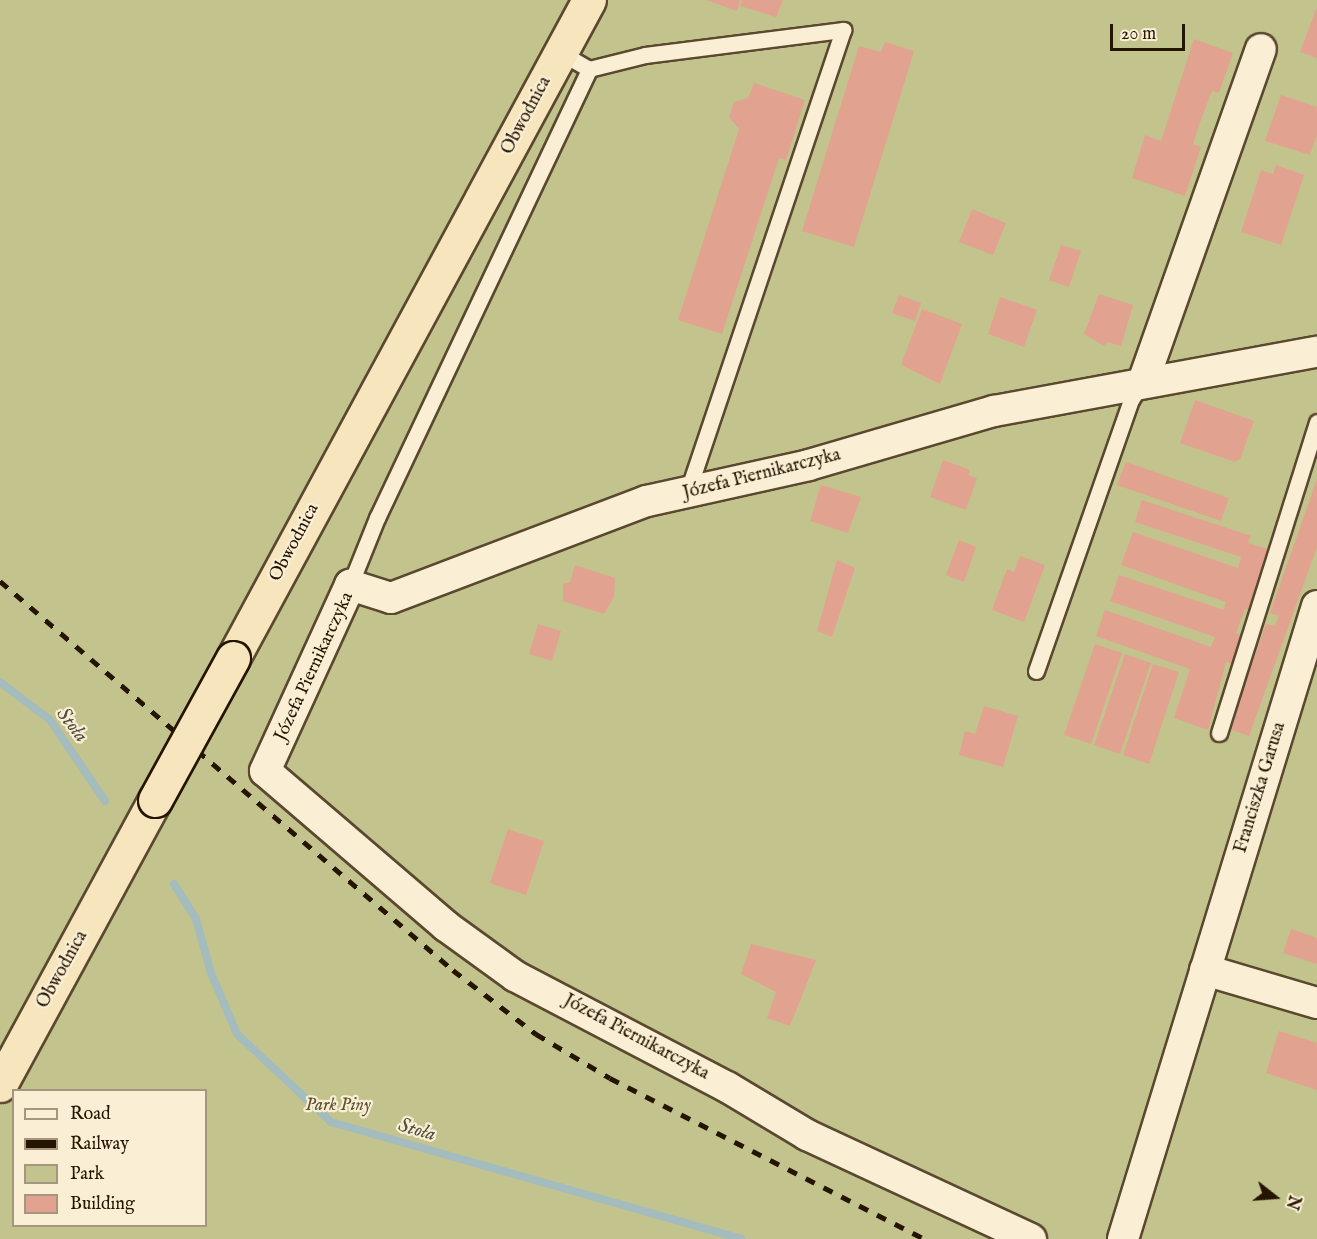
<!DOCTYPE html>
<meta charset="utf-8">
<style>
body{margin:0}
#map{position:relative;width:1317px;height:1239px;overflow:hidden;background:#f7e6bd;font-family:"IM FELL English",serif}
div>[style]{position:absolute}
.green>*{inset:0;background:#c3c38d}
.stream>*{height:8px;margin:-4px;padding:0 4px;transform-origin:4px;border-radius:4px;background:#a4bcbd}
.building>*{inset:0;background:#e1a38f}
.roads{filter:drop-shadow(2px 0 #5a482f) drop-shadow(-2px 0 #5a482f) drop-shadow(0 2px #5a482f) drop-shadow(0 -2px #5a482f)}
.lane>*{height:15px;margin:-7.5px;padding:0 7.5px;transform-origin:7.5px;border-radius:7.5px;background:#faefd4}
.street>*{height:30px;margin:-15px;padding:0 15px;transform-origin:15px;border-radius:15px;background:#faefd4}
.highway>*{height:33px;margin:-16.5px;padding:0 16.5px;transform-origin:16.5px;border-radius:16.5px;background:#f7e6bd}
.rail>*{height:4.5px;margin-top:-2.25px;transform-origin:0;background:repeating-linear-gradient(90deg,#251400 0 10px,transparent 0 20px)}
.bridges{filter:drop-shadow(2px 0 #251400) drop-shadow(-2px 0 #251400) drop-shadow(0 2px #251400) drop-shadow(0 -2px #251400)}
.highway-bridge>*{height:33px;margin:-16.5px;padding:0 16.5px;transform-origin:16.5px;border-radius:16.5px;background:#f7e6bd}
span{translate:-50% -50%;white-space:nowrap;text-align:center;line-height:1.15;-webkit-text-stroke:4.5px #faefd4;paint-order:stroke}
.street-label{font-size:18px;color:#251400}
.park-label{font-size:18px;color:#5c5131;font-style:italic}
.water-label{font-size:20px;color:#514f42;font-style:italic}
.legend{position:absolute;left:12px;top:1089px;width:195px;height:138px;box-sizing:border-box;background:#faefd4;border:2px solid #a5977f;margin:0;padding:8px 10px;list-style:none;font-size:18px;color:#251400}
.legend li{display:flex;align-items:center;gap:12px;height:30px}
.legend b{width:30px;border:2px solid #a5977f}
.north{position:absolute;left:1245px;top:1167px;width:60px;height:60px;-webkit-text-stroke:4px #faefd4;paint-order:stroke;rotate:107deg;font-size:16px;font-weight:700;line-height:24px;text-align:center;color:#251400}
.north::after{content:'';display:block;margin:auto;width:21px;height:27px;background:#251400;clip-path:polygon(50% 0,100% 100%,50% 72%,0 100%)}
.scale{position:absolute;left:1110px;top:24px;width:75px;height:27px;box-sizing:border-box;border:3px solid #251400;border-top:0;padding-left:8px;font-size:18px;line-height:21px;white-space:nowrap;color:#251400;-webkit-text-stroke:4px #faefd4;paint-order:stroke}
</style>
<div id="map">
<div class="green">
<i style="clip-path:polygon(evenodd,0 0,1317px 0,1317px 1239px,0 1239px,0 0,14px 1090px,206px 1090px,206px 1226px,14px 1226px,14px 1090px)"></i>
</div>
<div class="stream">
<i style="left:0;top:682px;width:63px;rotate:37.2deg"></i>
<i style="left:50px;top:720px;width:98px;rotate:55.8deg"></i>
<i style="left:174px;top:884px;width:41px;rotate:57.8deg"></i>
<i style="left:196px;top:919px;width:56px;rotate:74.5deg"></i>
<i style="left:211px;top:973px;width:66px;rotate:66.9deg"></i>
<i style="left:237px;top:1034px;width:129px;rotate:43.1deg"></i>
<i style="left:331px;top:1122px;width:426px;rotate:15.9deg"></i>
</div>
<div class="building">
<i style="clip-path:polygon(706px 0,740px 0,737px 11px)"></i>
<i style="clip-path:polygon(742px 0,783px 0,776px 17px,740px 6px)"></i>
<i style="clip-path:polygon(1317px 7px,1317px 58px,1300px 52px)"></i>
<i style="clip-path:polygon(1194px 39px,1233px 53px,1219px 93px,1212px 91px,1199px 125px,1193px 144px,1201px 147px,1185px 196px,1132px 178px,1145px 135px,1161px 141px)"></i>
<i style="clip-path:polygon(885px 42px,914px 51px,854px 247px,802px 231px,859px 46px,881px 52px)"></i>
<i style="clip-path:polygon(754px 83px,805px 100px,786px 160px,779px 158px,722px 334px,678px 320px,739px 129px,729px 117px,734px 102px,748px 98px)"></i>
<i style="clip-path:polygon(1281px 95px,1317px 107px,1317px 135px,1310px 155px,1265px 141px)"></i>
<i style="clip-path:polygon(1276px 165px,1304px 175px,1281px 245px,1241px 232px,1261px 170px,1273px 174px)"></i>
<i style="clip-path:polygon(972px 209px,1006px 223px,993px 255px,959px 242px)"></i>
<i style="clip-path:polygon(1061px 245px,1081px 251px,1069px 287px,1049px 280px)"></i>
<i style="clip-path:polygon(1099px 294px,1133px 305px,1121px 346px,1107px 342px,1104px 346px,1084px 334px)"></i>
<i style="clip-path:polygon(899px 295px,921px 303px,915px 321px,892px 313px)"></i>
<i style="clip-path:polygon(1000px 297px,1037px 310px,1024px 347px,988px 334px)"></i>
<i style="clip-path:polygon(922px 309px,962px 324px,940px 384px,901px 365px)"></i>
<i style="clip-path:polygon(1195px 400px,1254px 421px,1240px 459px,1235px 462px,1180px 443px)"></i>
<i style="clip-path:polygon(943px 460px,970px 470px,968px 475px,977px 478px,966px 510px,930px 497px)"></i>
<i style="clip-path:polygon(1126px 462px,1229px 498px,1221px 521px,1117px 485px)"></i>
<i style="clip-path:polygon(1317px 479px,1317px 547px,1249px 736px,1229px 729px,1266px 624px,1275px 626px,1279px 616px,1270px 613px)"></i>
<i style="clip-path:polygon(821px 485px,861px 497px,848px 533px,810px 521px)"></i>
<i style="clip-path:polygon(1142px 500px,1251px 536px,1248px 543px,1271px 550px,1251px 611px,1245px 609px,1236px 633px,1248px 637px,1238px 666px,1226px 662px,1208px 730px,1174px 718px,1190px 669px,1096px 636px,1105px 610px,1211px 647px,1215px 637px,1110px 601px,1119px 575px,1224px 610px,1226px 602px,1121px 565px,1133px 532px,1238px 568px,1241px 557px,1135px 522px)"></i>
<i style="clip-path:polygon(959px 540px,976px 547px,964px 582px,946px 575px)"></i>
<i style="clip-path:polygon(1020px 556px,1045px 565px,1024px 622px,992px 610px,1007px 569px,1014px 572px)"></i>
<i style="clip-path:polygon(837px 560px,855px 568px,832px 637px,817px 631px)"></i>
<i style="clip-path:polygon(575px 565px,615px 578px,614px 597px,604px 614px,563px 601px,563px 584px,570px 582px)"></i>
<i style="clip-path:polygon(538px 624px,561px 631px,552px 661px,529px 654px)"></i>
<i style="clip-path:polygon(1095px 644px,1122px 653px,1091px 744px,1064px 735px)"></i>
<i style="clip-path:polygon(1125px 654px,1151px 663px,1120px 754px,1094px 745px)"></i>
<i style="clip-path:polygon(1153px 664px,1179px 672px,1149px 764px,1123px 755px)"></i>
<i style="clip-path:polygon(984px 706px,1018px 716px,1003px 767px,959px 755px,965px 731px,975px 734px)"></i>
<i style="clip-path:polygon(508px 829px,544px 841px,526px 895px,490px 883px)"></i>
<i style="clip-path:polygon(1291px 929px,1317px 938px,1317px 964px,1283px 953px)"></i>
<i style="clip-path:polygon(751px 944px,816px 960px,790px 1026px,767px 1018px,776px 992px,741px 974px)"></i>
<i style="clip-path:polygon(1279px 1031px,1317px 1043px,1317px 1090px,1266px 1073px)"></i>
</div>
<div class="roads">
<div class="lane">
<i style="left:589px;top:69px;width:58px;rotate:-14deg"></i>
<i style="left:645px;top:55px;width:200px;rotate:-7.2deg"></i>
<i style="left:843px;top:30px;width:489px;rotate:108.6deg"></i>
<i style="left:350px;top:585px;width:72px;rotate:-68.1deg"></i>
<i style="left:377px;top:518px;width:497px;rotate:-64.7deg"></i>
<i style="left:589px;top:69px;width:32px;rotate:-150deg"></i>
<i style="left:1036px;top:671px;width:287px;rotate:-70.7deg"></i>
<i style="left:1131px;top:400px;width:19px;rotate:-58deg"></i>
<i style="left:1219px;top:733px;width:326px;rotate:-72.5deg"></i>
</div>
<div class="street">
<i style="left:1143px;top:382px;width:353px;rotate:-70.5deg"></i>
<i style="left:1205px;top:970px;width:117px;rotate:16.4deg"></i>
<i style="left:1031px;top:1239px;width:247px;rotate:-155.1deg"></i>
<i style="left:807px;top:1135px;width:93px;rotate:-149deg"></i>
<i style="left:727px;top:1087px;width:239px;rotate:-152.4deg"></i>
<i style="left:515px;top:976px;width:85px;rotate:-144.1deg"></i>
<i style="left:446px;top:926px;width:238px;rotate:-139.4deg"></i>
<i style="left:265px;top:771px;width:205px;rotate:-65.4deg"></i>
<i style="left:350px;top:585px;width:43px;rotate:17.6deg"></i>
<i style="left:391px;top:598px;width:274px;rotate:-20.8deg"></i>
<i style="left:647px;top:501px;width:166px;rotate:-12.5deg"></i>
<i style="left:809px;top:465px;width:193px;rotate:-16.3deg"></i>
<i style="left:994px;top:411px;width:328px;rotate:-10.4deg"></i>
<i style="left:1123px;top:1239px;width:662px;rotate:-72.96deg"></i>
</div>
<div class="highway">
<i style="left:233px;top:658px;width:748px;rotate:-61.59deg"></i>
<i style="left:0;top:1085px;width:324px;rotate:-61.5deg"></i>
</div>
</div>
<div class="rail">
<i style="left:0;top:581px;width:597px;rotate:40.65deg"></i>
<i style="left:453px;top:970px;width:105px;rotate:37.6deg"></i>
<i style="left:536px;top:1034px;width:86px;rotate:30.7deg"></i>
<i style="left:610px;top:1078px;width:353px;rotate:27.1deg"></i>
</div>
<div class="bridges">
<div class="highway-bridge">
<i style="left:155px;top:800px;width:162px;rotate:-61.2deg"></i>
</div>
</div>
<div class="street-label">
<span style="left:527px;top:116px;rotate:-62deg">Obwodnica</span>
<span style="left:762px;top:475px;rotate:-14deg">Józefa Piernikarczyka</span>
<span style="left:295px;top:543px;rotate:-62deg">Obwodnica</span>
<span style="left:315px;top:667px;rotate:-65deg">Józefa Piernikarczyka</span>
<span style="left:1261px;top:788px;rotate:-73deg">Franciszka Garusa</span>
<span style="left:63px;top:970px;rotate:-61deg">Obwodnica</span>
<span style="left:636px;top:1038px;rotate:28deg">Józefa Piernikarczyka</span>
</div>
<div class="park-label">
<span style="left:338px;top:1106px">Park Piny</span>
</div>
<div class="water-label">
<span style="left:72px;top:725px;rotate:52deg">Stoła</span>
<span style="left:417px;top:1130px;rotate:16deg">Stoła</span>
</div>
<ul class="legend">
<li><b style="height:8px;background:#faefd4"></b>Road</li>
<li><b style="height:8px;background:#251400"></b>Railway</li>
<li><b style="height:16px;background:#c3c38d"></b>Park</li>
<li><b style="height:16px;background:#e1a38f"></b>Building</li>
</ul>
<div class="north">N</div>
<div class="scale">20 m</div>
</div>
